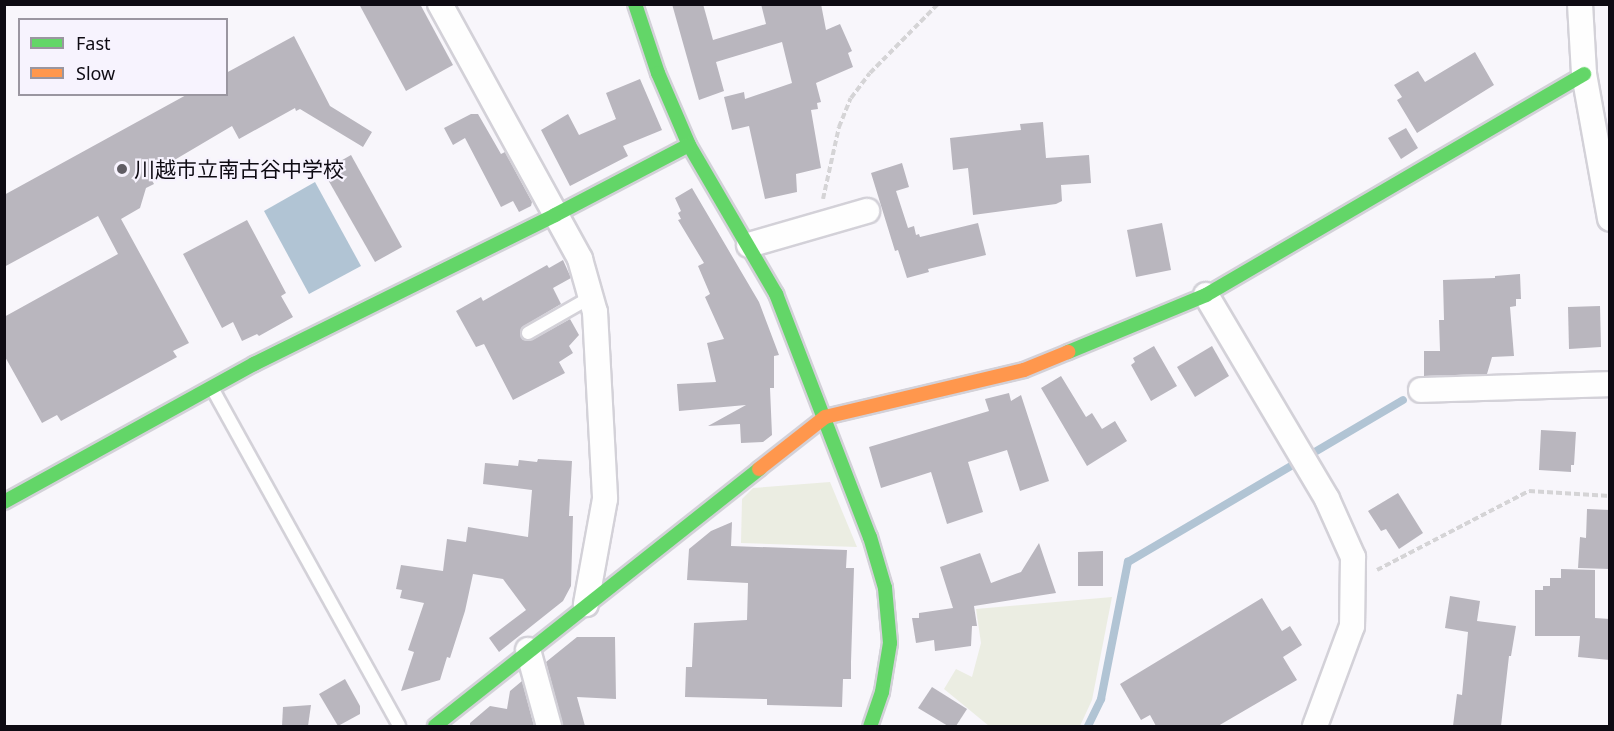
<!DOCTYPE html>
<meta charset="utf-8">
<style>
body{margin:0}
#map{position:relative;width:1614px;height:731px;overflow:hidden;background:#f8f6fb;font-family:"Noto Sans","Noto Sans JP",sans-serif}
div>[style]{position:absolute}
.green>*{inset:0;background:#ebede2}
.water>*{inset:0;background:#b1c4d4}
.stream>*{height:8px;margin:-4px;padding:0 4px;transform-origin:4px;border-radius:4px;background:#b1c4d4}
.building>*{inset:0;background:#b9b6be}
.path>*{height:4px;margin-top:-2px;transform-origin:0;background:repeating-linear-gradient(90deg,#d5d4d6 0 6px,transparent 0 9px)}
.roads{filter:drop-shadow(2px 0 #d3d1d8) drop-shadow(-2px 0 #d3d1d8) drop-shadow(0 2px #d3d1d8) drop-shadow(0 -2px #d3d1d8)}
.lane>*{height:12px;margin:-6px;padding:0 6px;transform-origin:6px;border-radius:6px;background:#fefefe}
.street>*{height:24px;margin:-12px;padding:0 12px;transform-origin:12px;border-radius:12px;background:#fefefe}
.fast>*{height:14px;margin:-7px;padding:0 7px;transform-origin:7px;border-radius:7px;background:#63d668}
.slow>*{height:14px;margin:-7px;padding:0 7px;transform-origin:7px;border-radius:7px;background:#ff974d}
.dots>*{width:16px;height:16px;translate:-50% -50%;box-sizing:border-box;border:3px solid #f7f3fe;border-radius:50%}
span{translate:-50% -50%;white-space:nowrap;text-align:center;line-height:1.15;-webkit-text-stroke:4.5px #f7f3fe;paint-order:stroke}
.poi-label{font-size:21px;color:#0e0b13}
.left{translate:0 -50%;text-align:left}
.frame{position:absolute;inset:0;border:6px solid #0e0b13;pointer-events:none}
.legend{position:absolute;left:18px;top:18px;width:210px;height:78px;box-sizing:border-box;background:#f7f3fe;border:2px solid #9a96a0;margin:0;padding:8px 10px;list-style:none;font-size:18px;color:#0e0b13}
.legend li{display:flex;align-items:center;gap:12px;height:30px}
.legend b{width:30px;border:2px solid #9a96a0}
</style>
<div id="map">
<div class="green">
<i style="clip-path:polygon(830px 482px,857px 547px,741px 543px,742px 499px,753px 488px)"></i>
<i style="clip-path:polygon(1112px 597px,1092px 700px,1080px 726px,989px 726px,944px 689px,956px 669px,972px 677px,981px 643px,976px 609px)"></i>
</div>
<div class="water">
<i style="clip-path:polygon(315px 182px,361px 266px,309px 294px,264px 211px)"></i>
</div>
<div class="stream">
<i style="left:1088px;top:726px;width:30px;rotate:-64deg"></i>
<i style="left:1101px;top:699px;width:140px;rotate:-78.9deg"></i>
<i style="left:1128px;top:562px;width:319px;rotate:-30.5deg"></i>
</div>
<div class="building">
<i style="clip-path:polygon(359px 4px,420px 4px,453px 65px,406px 91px)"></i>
<i style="clip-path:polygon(672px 4px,703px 4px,713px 40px,766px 24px,761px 4px,821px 4px,826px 30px,840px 24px,852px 51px,848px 53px,853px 67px,816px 83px,821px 102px,817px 103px,818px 109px,811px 110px,821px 168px,796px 174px,797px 192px,765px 199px,749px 126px,732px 130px,724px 97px,744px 92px,745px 99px,792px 83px,782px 42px,716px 62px,724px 91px,699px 100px)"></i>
<i style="clip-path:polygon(294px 36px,330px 106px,372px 132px,363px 147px,300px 109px,296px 111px,295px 108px,239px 139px,232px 126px,149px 175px,154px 184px,146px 188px,140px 208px,121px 219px,189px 343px,173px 351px,177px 357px,61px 421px,57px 415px,42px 423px,4px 355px,4px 317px,118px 254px,98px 216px,4px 267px,4px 195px,188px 94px,226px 94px,226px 73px)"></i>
<i style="clip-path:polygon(1475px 52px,1494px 85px,1417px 133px,1397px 100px,1402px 97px,1394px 85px,1418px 71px,1425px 82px)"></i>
<i style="clip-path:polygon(640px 79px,662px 130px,623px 146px,628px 156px,570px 186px,541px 130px,568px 114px,579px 135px,616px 119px,606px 93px)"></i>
<i style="clip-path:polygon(471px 114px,478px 114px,501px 154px,505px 152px,532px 202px,531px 206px,519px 212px,513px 201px,501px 207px,465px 138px,453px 145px,444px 128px)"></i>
<i style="clip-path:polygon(1043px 122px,1046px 158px,1089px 155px,1091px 183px,1061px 185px,1062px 201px,1056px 204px,973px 215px,968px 168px,953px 170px,950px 138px,1021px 130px,1020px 124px)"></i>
<i style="clip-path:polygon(1406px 128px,1418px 148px,1401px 159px,1388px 138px)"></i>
<i style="clip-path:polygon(351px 155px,402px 247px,375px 262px,323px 171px)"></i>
<i style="clip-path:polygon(902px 163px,909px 187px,896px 191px,908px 228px,914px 226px,916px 235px,919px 234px,920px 237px,978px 223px,986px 255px,928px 269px,929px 272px,907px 278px,898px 250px,895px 251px,871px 173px)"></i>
<i style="clip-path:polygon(692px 188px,759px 302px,779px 355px,774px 356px,774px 388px,770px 388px,772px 435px,763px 442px,741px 443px,740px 424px,708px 426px,746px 405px,679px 411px,677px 384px,716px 382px,707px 343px,724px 339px,705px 297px,710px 294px,698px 266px,704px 263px,678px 220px,681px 219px,678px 213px,681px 211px,675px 198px)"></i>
<i style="clip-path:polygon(247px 220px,286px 293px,281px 296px,293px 317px,259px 336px,257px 334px,242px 341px,233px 322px,222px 328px,183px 254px)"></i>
<i style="clip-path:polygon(1162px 223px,1171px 270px,1136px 277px,1127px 230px)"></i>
<i style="clip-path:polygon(563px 260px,571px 278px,553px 288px,561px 304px,524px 326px,520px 334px,523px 340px,532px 340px,570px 319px,579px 335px,569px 346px,573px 353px,559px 362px,565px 373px,513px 400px,484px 344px,476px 347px,456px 311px,481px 297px,483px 301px,547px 265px,549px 268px)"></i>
<i style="clip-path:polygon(1520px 274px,1521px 299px,1516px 299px,1516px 306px,1510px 307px,1514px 356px,1492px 357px,1487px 374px,1424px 376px,1424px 351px,1440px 351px,1439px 320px,1444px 320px,1443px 280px,1495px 278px,1495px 276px)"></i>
<i style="clip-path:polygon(1600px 306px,1601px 347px,1569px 349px,1568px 307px)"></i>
<i style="clip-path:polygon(1154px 346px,1177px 386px,1151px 401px,1131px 365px,1135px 362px,1133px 358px)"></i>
<i style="clip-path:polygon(1212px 346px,1229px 376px,1195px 397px,1177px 367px)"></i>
<i style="clip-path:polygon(1061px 376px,1086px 417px,1092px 413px,1102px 429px,1115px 421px,1127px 441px,1087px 466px,1041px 388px)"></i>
<i style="clip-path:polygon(1009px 393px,1011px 401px,1021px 395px,1049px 481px,1020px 491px,1007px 450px,968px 462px,983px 512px,947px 524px,931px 472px,881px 488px,869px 447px,989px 411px,985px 399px)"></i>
<i style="clip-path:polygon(1541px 430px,1576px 432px,1574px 465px,1571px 465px,1571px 472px,1539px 470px)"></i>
<i style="clip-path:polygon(538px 459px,572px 461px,569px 516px,573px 516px,571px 586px,563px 601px,499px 652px,489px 638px,526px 610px,503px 579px,473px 574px,465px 611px,450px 658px,447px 657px,440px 680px,401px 691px,414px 652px,408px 650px,424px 603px,400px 598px,402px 590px,396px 589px,401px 565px,443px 571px,447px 539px,466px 542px,468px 527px,528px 537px,532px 490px,483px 484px,485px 463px,518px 466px,519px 460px,537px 462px)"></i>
<i style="clip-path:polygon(1398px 493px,1423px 533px,1399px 549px,1386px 529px,1381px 531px,1368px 511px)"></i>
<i style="clip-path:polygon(1587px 509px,1610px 510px,1610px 569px,1578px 568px,1580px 537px,1586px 538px)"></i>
<i style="clip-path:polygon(732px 522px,731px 546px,847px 550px,846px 568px,854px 568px,851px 662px,851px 679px,843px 679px,842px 707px,767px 705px,767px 699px,685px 697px,686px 667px,692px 667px,694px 623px,747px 620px,748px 583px,687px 580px,689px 549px,711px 531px)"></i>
<i style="clip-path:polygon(1039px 543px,1056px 593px,974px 606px,977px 626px,972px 626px,971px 646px,935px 651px,934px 640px,916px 643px,912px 618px,919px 618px,919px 613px,953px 608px,940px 567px,980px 553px,991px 583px,1021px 572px)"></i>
<i style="clip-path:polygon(1103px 551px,1103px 586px,1078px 586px,1078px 552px)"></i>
<i style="clip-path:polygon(1561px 569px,1595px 570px,1595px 618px,1610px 619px,1610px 660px,1578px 657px,1580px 636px,1535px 636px,1535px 590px,1543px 590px,1543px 586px,1550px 586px,1550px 578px,1561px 578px)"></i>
<i style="clip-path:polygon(1450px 596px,1480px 601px,1477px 621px,1516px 626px,1511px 656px,1509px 656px,1501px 726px,1453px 726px,1457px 694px,1462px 695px,1468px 632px,1445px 628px)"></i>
<i style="clip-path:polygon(1262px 598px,1282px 631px,1290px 626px,1302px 645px,1283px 657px,1297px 680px,1218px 726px,1156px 726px,1150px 715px,1141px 720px,1120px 684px)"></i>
<i style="clip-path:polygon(577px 637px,615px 637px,616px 699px,577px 697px,585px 726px,563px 726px,546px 662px)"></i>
<i style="clip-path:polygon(345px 679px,360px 706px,360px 714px,338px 726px,319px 694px)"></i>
<i style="clip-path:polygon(522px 681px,534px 726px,470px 726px,470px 723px,490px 706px,507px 709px,510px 691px)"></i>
<i style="clip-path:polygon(932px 687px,967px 709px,956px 726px,948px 726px,918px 708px)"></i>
<i style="clip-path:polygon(311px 705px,308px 726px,282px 726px,283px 707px)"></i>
</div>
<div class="path">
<i style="left:823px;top:199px;width:74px;rotate:-77.5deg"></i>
<i style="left:839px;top:127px;width:31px;rotate:-68deg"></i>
<i style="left:851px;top:98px;width:31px;rotate:-53deg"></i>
<i style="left:870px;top:73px;width:97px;rotate:-45.4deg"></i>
<i style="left:1377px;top:570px;width:171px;rotate:-27.5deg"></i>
<i style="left:1529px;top:491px;width:81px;rotate:3.5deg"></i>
</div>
<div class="roads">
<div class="lane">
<i style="left:528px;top:333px;width:73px;rotate:-29.7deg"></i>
<i style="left:212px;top:388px;width:386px;rotate:61deg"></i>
</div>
<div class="street">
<i style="left:440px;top:4px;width:291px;rotate:61.2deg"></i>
<i style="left:580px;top:259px;width:55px;rotate:74.2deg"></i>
<i style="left:595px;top:312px;width:187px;rotate:86.9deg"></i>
<i style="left:605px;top:499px;width:107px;rotate:100.3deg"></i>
<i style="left:1580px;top:4px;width:70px;rotate:86.7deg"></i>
<i style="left:1584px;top:74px;width:147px;rotate:79.8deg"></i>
<i style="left:749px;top:245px;width:123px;rotate:-16.1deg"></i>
<i style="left:1206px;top:295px;width:237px;rotate:59.3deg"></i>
<i style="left:1327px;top:499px;width:64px;rotate:65.9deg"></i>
<i style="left:1353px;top:557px;width:69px;rotate:90.8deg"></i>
<i style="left:1352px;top:626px;width:107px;rotate:110.3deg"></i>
<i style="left:1421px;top:390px;width:189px;rotate:-1.8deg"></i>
<i style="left:528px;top:650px;width:79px;rotate:74.6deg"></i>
</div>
<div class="fast">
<i style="left:635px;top:4px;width:73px;rotate:71.6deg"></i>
<i style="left:658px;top:73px;width:78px;rotate:66.7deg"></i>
<i style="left:689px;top:145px;width:173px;rotate:59.7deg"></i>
<i style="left:776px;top:294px;width:261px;rotate:68.9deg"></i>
<i style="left:870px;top:537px;width:53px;rotate:73.6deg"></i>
<i style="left:885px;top:588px;width:55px;rotate:84.8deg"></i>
<i style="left:890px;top:643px;width:50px;rotate:99.3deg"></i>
<i style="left:882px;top:692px;width:36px;rotate:109deg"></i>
<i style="left:1068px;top:352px;width:149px;rotate:-22.4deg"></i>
<i style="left:1206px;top:295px;width:438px;rotate:-30.3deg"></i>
<i style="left:4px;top:502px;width:286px;rotate:-28.9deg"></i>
<i style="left:254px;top:364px;width:336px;rotate:-26.3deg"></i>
<i style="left:555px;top:215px;width:151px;rotate:-27.6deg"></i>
<i style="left:435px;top:726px;width:414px;rotate:-38.4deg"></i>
</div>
<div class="slow">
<i style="left:759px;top:469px;width:84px;rotate:-38.2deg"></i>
<i style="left:825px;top:417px;width:204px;rotate:-13.3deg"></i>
<i style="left:1024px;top:370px;width:48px;rotate:-22.2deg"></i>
</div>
</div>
<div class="dots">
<i style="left:122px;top:169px;background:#605d64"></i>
</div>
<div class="poi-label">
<span class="left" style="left:134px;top:169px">川越市立南古谷中学校</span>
</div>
<div class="frame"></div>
<ul class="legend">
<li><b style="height:8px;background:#63d668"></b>Fast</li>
<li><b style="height:8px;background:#ff974d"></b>Slow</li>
</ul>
</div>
